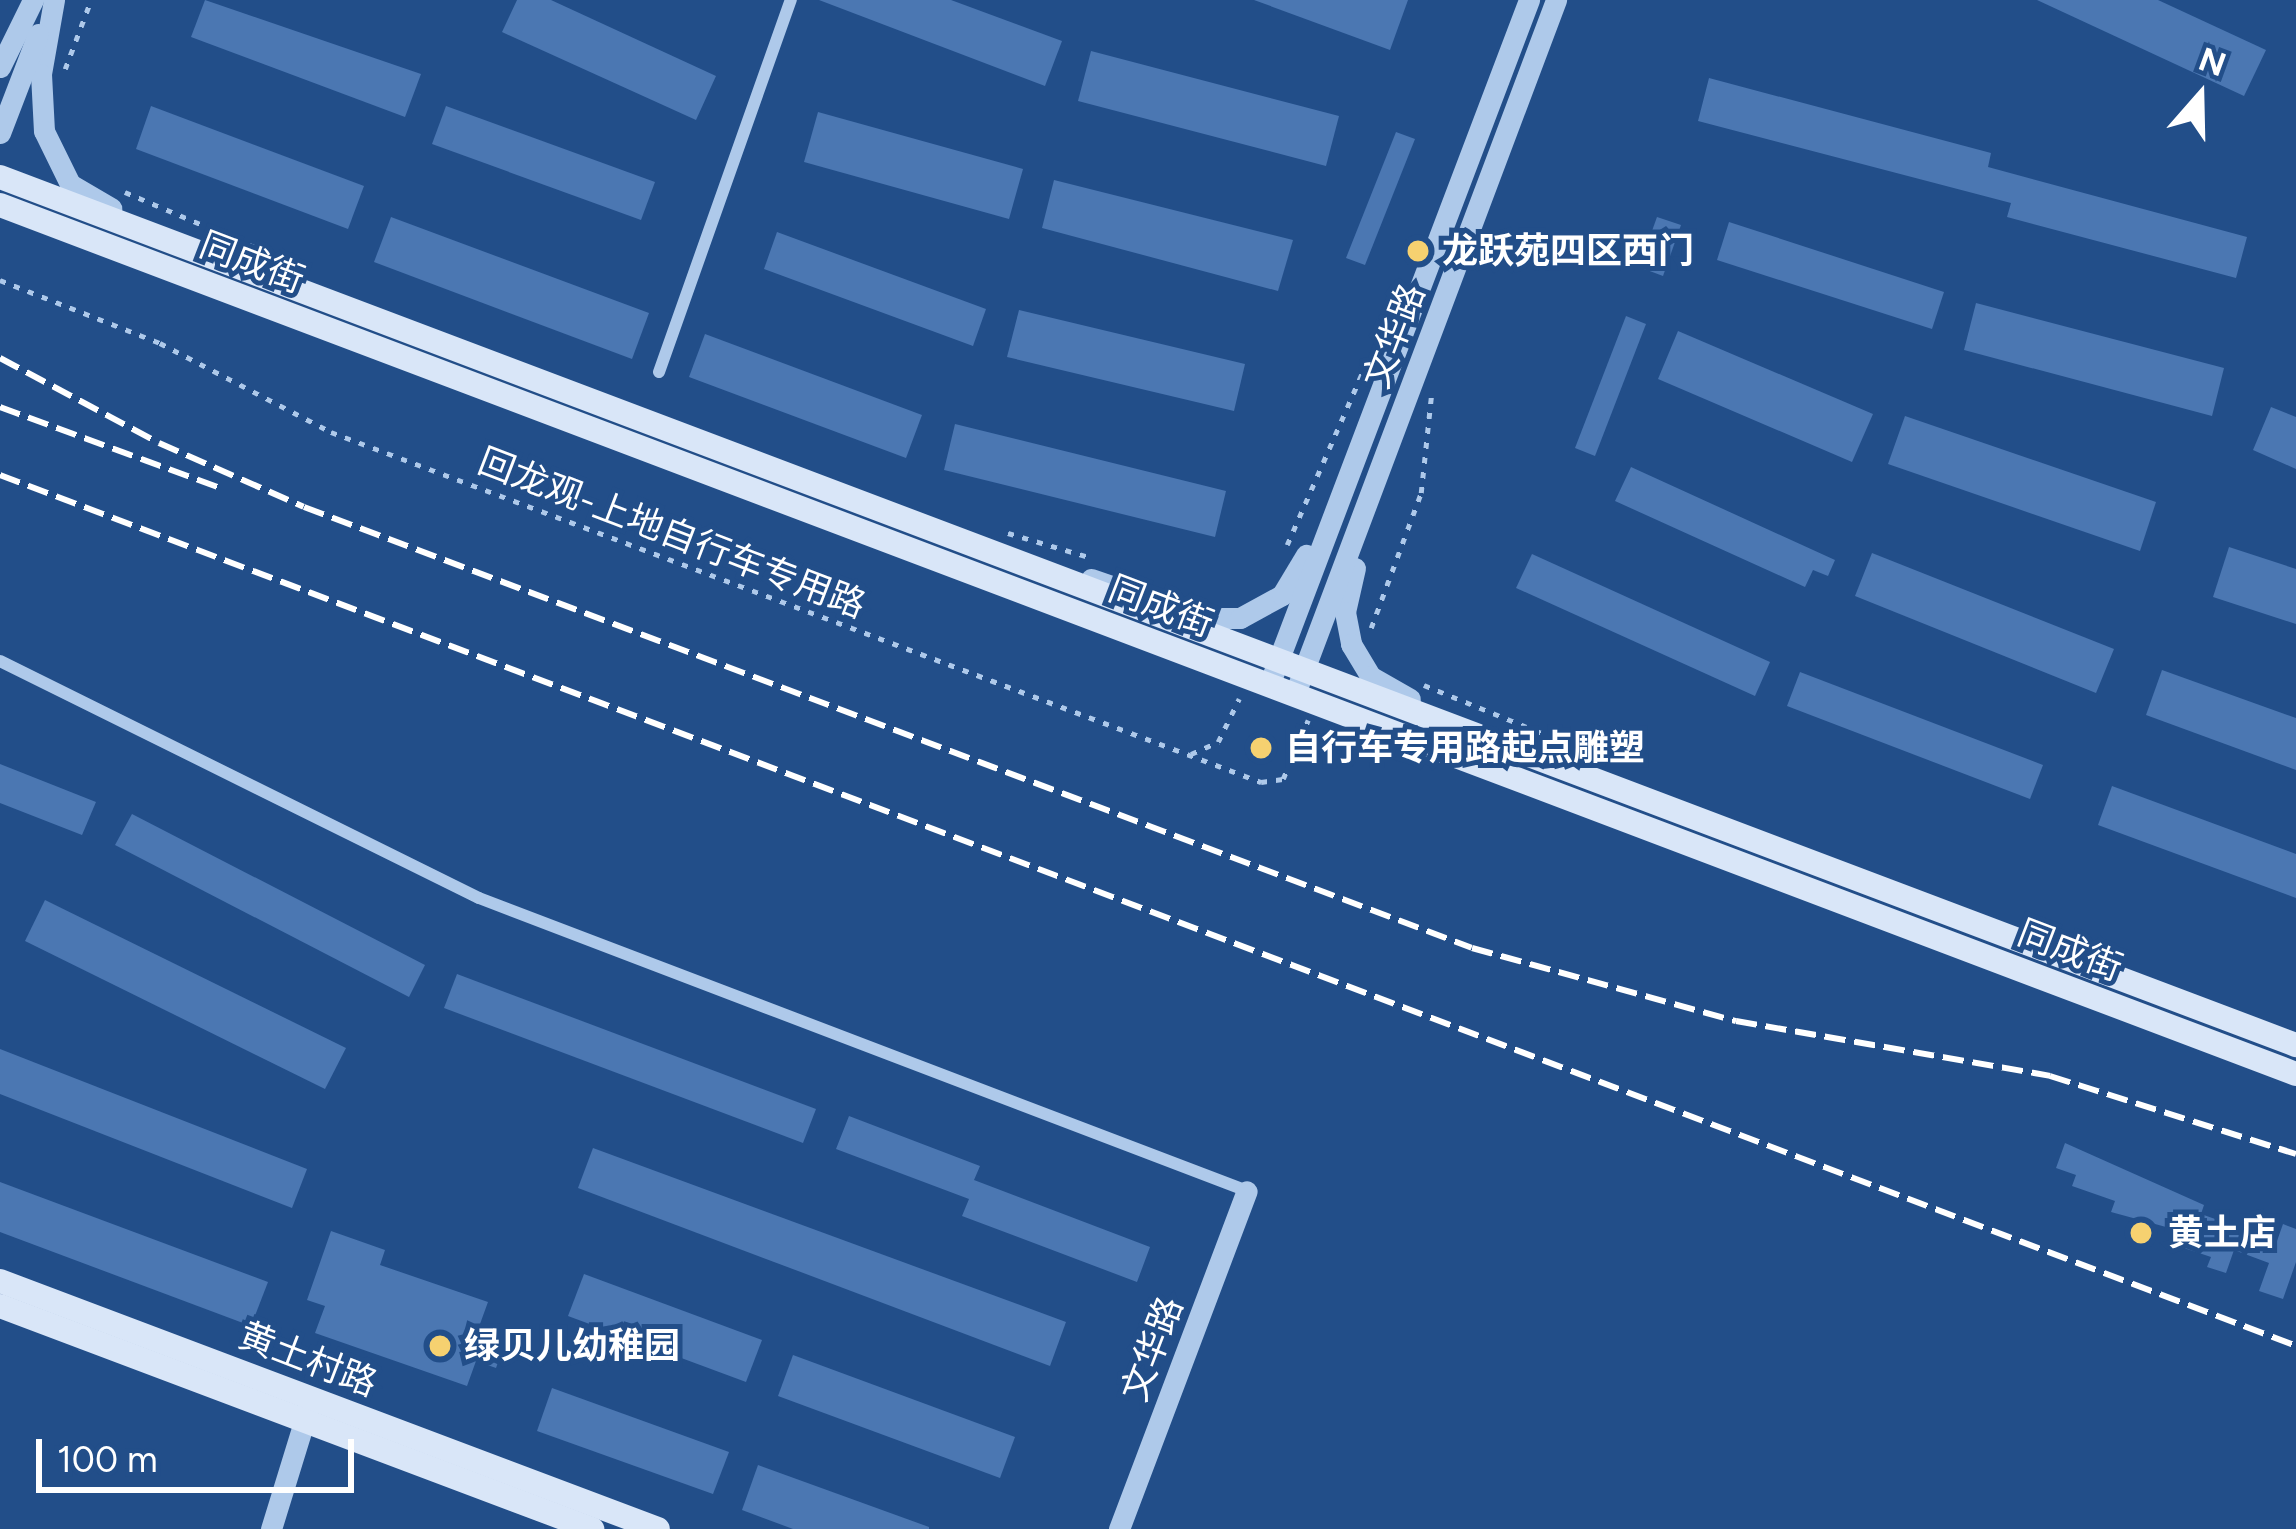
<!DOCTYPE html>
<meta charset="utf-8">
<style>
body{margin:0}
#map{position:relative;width:2296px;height:1529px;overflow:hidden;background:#224e89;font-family:Figtree,"Noto Sans SC",sans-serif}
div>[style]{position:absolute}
.building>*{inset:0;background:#4b77b2}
.path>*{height:4.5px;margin-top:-2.25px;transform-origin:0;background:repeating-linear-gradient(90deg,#aec9ea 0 6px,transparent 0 15px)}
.minor>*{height:12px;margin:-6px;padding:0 6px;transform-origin:6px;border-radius:6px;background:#aec9ea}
.tertiary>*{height:21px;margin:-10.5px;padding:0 10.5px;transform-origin:10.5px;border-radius:10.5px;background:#aec9ea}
.secondary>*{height:24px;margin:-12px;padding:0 12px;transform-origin:12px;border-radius:12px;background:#d9e6f8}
.rail>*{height:6px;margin-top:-3px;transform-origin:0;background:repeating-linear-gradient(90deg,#fff 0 21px,transparent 0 30px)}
.dots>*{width:33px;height:33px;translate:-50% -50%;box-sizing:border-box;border:6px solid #224e89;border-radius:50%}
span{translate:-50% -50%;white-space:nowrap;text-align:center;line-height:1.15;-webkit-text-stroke:10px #224e89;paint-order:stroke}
.poi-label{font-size:36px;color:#fff;font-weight:700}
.left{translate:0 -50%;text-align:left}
.street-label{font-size:36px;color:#fff}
.north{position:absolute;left:2140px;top:36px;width:120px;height:120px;-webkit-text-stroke:9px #224e89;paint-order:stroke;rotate:20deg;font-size:33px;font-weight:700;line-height:48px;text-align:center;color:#fff}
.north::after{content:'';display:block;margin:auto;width:42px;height:54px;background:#fff;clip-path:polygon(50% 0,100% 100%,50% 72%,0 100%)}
.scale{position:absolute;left:36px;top:1439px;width:318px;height:54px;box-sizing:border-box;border:6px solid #fff;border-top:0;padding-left:15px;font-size:36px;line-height:42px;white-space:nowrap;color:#fff;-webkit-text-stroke:9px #224e89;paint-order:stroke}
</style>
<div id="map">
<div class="building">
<i style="clip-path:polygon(205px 0,421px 74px,405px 117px,191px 37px)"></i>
<i style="clip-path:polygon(517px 0,551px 0,716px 76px,696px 120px,502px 32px)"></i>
<i style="clip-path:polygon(819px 0,951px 0,1062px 41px,1045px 86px)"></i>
<i style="clip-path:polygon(1254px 0,1408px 0,1390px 50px)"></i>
<i style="clip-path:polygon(2037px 0,2158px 0,2266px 50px,2244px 96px)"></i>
<i style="clip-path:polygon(1091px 51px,1339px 116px,1326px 166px,1078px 101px)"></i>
<i style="clip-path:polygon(1709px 78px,1991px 153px,1988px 167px,2247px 237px,2236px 278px,2007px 217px,2011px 203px,1698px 121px)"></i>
<i style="clip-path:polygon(151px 106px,364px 186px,348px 229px,136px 149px)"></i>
<i style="clip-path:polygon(446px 106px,655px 182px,641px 220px,432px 144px)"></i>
<i style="clip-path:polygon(818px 112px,1023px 169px,1009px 219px,804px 162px)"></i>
<i style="clip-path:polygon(1396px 132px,1415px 139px,1365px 265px,1346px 258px)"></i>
<i style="clip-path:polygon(1054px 180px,1293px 240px,1278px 291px,1042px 228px)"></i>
<i style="clip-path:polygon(391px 217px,649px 313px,632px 359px,374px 262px)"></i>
<i style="clip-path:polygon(1657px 217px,1681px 225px,1663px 276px,1639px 267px)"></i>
<i style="clip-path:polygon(1729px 222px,1944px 292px,1932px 329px,1717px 260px)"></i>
<i style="clip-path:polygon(777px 232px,986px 309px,973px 346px,764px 269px)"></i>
<i style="clip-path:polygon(1976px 303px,2224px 368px,2212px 416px,1964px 350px)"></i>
<i style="clip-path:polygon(1019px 310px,1245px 364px,1234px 411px,1007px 357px)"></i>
<i style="clip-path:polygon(1626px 316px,1646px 324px,1595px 456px,1575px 448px)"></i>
<i style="clip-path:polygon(1678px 331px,1873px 414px,1852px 462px,1658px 379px)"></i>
<i style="clip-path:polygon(705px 334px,922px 415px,906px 458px,689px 377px)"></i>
<i style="clip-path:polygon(2271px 407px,2296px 417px,2296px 469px,2253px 450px)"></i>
<i style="clip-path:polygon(1905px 416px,2156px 502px,2140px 551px,1888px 464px)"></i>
<i style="clip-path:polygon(955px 424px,1226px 491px,1215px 537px,944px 470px)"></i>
<i style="clip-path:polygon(1631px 467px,1835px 560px,1828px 576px,1813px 570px,1805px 587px,1615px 501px)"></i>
<i style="clip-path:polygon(2229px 547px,2296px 569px,2296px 624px,2213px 597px)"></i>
<i style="clip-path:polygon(1872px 553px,2114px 649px,2096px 693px,1855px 596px)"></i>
<i style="clip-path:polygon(1532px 554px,1770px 662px,1755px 696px,1516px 588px)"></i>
<i style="clip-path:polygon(2162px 670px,2296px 718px,2296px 770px,2146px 715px)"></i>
<i style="clip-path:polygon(1800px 672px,2043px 765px,2030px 799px,1787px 706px)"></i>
<i style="clip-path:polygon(0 764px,96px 802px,82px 835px,0 803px)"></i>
<i style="clip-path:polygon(2112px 786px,2296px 854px,2296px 898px,2098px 825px)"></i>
<i style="clip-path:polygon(132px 814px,425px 965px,409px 997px,115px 845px)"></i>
<i style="clip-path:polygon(45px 900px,346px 1048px,325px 1089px,25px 941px)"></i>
<i style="clip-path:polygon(457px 974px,816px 1109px,803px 1143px,444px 1008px)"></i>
<i style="clip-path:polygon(0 1049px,307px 1169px,292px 1208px,0 1094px)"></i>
<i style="clip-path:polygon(849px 1116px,980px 1166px,974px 1180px,1150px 1247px,1137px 1282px,962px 1216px,969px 1199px,836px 1149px)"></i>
<i style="clip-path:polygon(2065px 1143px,2204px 1205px,2201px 1214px,2277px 1241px,2283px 1224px,2296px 1229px,2296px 1262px,2283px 1299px,2259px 1291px,2269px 1263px,2234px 1250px,2226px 1273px,2207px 1267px,2211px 1257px,2172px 1244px,2177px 1230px,2111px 1212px,2115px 1201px,2072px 1186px,2076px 1175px,2056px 1168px)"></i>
<i style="clip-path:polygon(593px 1148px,1066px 1322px,1050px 1366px,578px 1188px)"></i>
<i style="clip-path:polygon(0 1182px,268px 1282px,251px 1326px,0 1232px)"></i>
<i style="clip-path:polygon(331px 1231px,385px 1250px,380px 1265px,488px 1302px,480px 1324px,508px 1334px,496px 1368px,476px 1361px,467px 1386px,315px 1333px,325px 1306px,307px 1300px)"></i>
<i style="clip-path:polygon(584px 1274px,762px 1340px,746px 1382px,568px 1316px)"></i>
<i style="clip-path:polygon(793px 1355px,1015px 1437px,1000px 1478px,778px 1396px)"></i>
<i style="clip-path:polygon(552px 1388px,729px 1452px,713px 1494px,537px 1431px)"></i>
<i style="clip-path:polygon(758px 1465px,929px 1527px,929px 1529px,793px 1529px,742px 1510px)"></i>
</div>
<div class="path">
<i style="left:65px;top:69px;width:74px;rotate:-69.4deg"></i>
<i style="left:125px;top:192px;width:156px;rotate:23deg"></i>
<i style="left:0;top:280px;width:172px;rotate:21.5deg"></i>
<i style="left:160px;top:343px;width:193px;rotate:27.5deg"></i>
<i style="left:331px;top:432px;width:994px;rotate:20.62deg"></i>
<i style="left:1261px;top:782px;width:22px;rotate:-8deg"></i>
<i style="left:1283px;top:779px;width:64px;rotate:-67deg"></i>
<i style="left:1008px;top:533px;width:84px;rotate:16.5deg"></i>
<i style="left:1287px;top:545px;width:197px;rotate:-66.4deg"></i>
<i style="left:1371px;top:628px;width:144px;rotate:-69.7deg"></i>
<i style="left:1421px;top:493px;width:96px;rotate:-84deg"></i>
<i style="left:1424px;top:685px;width:175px;rotate:22.2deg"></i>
<i style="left:1191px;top:754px;width:30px;rotate:-24deg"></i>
<i style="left:1218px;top:742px;width:48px;rotate:-64deg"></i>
</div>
<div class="minor">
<i style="left:659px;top:372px;width:395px;rotate:-70.5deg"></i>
<i style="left:0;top:661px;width:534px;rotate:26.33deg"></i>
<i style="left:479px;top:898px;width:822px;rotate:20.88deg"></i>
</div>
<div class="tertiary">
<i style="left:54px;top:0;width:75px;rotate:100deg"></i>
<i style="left:41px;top:74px;width:57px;rotate:87deg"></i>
<i style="left:44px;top:131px;width:59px;rotate:63.9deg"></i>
<i style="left:70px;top:184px;width:48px;rotate:30.3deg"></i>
<i style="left:0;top:67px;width:75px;rotate:-63.8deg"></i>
<i style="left:0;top:133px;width:106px;rotate:-69deg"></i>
<i style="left:1355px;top:568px;width:45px;rotate:102.8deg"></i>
<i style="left:1345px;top:612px;width:33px;rotate:79deg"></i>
<i style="left:1351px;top:644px;width:37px;rotate:59deg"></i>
<i style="left:1370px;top:676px;width:46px;rotate:29.9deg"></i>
<i style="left:1091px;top:579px;width:120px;rotate:18.9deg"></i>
<i style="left:1205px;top:618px;width:35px"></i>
<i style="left:1240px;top:618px;width:48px;rotate:-28.7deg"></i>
<i style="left:1282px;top:595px;width:47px;rotate:-59deg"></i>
<i style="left:1299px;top:683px;width:730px;rotate:-69.38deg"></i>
<i style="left:1269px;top:685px;width:733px;rotate:-69.22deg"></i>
<i style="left:271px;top:1529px;width:126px;rotate:-72.9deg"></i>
<i style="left:1119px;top:1529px;width:361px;rotate:-69.3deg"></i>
</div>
<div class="secondary">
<i style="left:0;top:177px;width:2455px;rotate:20.71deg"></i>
<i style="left:0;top:205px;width:2455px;rotate:20.73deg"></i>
<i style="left:0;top:1281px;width:703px;rotate:20.65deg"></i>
<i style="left:0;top:1306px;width:633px;rotate:20.64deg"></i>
</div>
<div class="rail">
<i style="left:0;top:358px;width:180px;rotate:28.1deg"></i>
<i style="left:159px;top:443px;width:158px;rotate:23.8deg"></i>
<i style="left:304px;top:507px;width:1248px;rotate:20.68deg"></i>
<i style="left:1472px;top:948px;width:274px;rotate:15.5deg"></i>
<i style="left:1736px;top:1021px;width:319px;rotate:9.9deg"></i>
<i style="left:2050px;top:1076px;width:258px;rotate:17.6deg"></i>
<i style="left:0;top:407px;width:234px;rotate:20.2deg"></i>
<i style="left:0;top:475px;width:2456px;rotate:20.77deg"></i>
</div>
<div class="dots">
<i style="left:1418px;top:251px;background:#f6d170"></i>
<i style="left:1261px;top:748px;background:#f6d170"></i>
<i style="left:2141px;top:1233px;background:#f6d170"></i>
<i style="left:440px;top:1346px;background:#f6d170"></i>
</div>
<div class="poi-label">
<span class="left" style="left:1442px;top:251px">龙跃苑四区西门</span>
<span class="left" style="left:1285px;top:748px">自行车专用路起点雕塑</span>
<span class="left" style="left:2168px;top:1233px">黄土店</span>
<span class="left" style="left:464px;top:1346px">绿贝儿幼稚园</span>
</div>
<div class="street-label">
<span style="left:252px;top:262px;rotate:21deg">同成街</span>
<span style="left:1394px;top:336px;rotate:-69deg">文华路</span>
<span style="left:672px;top:533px;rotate:21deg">回龙观-上地自行车专用路</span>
<span style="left:1161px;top:606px;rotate:21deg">同成街</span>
<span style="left:2070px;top:950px;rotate:21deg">同成街</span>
<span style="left:1152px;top:1349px;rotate:-69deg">文华路</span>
<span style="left:308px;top:1359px;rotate:21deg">黄土村路</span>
</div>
<div class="north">N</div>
<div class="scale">100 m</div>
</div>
